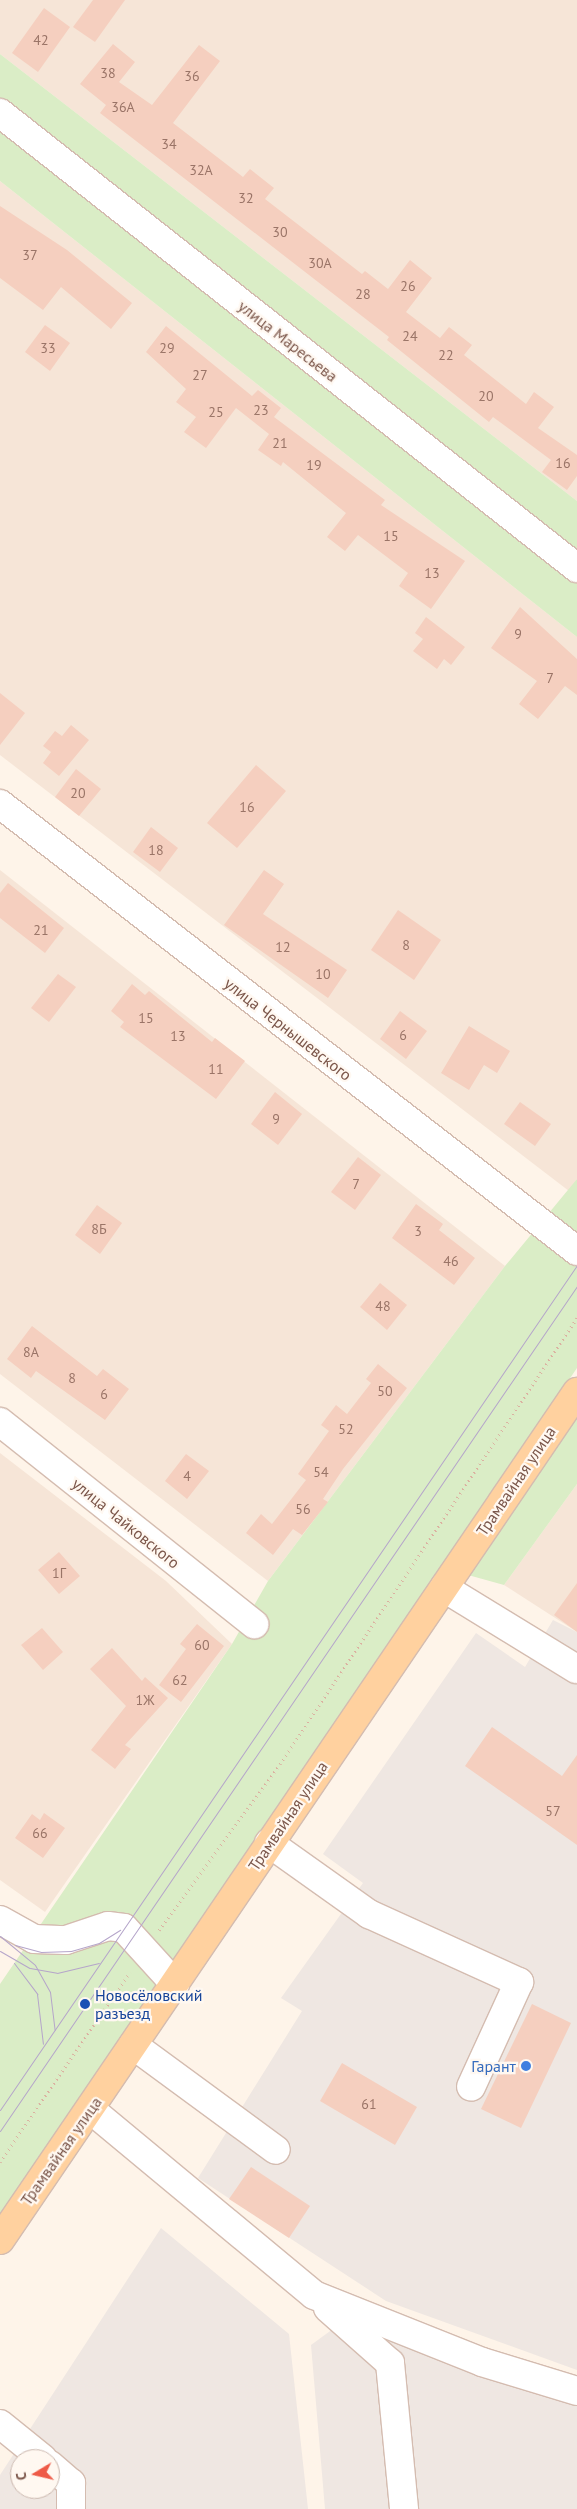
<!DOCTYPE html>
<meta charset="utf-8">
<style>
body{margin:0}
#map{position:relative;width:577px;height:2509px;overflow:hidden;background:#fef4e9;font-family:"PT Sans",sans-serif}
div>[style]{position:absolute}
.residential>*{inset:0;background:#f6e5d7}
.industrial>*{inset:0;background:#efe7e2}
.green>*{inset:0;background:#daedc6}
.building>*{inset:0;background:#f5cfbf}
.path>*{height:3px;margin-top:-1.5px;transform-origin:0;background:repeating-linear-gradient(90deg,#dbb1a1 0 1px,transparent 0 5px)}
.roads{filter:drop-shadow(1px 0 #d4bcb0) drop-shadow(-1px 0 #d4bcb0) drop-shadow(0 1px #d4bcb0) drop-shadow(0 -1px #d4bcb0)}
.minor>*{height:28px;margin:-14px;padding:0 14px;transform-origin:14px;border-radius:14px;background:#fff}
.major>*{height:28px;margin:-14px;padding:0 14px;transform-origin:14px;border-radius:14px;background:#ffd19f}
.tram>*{height:1px;margin:-0.5px;padding:0 0.5px;transform-origin:0.5px;border-radius:0.5px;background:#b5a5ca}
.dots>*{width:14px;height:14px;translate:-50% -50%;box-sizing:border-box;border:2px solid #fff8f1;border-radius:50%}
span{translate:-50% -50%;white-space:nowrap;text-align:center;line-height:1.15;-webkit-text-stroke:4.5px #fff8f1;paint-order:stroke}
.number-label{font-size:14px;color:#9a7467}
.number-label span{-webkit-text-stroke-width:0}
.street-label{font-size:16px;color:#7b564a}
.transit-label{font-size:16px;color:#164399}
.left{translate:0 -50%;text-align:left}
.shop-label{font-size:16px;color:#366cbe}
.right{translate:-100% -50%;text-align:right}
.north{position:absolute;left:10px;top:2449px;width:50px;height:50px;box-sizing:border-box;background:#fff8f1;border:1px solid #cab7ae;border-radius:50%;rotate:261deg;font-size:14px;font-weight:700;line-height:20px;text-align:center;color:#7b564a}
.north::after{content:'';display:block;margin:auto;width:18px;height:22px;background:#ee5b48;clip-path:polygon(50% 0,100% 100%,50% 72%,0 100%)}
</style>
<div id="map">
<div class="residential">
<i style="clip-path:polygon(0 0,577px 0,577px 501px,0 54px)"></i>
<i style="clip-path:polygon(0 181px,577px 637px,577px 1179px,569px 1191px,0 755px)"></i>
<i style="clip-path:polygon(0 870px,505px 1266px,268px 1581px,0 1374px)"></i>
<i style="clip-path:polygon(0 1453px,166px 1581px,232px 1644px,45px 1912px,0 1880px)"></i>
<i style="clip-path:polygon(577px 1484px,577px 1632px,504px 1585px)"></i>
</div>
<div class="industrial">
<i style="clip-path:polygon(553px 1620px,577px 1632px,577px 2370px,386px 2301px,198px 2178px,302px 2011px,281px 1998px,363px 1883px,323px 1854px,476px 1633px,525px 1667px)"></i>
<i style="clip-path:polygon(evenodd,161px 2228px,289px 2334px,308px 2509px,0 2509px,0 2475px,161px 2228px,20px 2459px,50px 2459px,50px 2489px,20px 2489px,20px 2459px)"></i>
<i style="clip-path:polygon(348px 2318px,577px 2405px,577px 2509px,325px 2509px,311px 2345px)"></i>
</div>
<div class="green">
<i style="clip-path:polygon(0 54px,577px 501px,577px 637px,0 181px)"></i>
<i style="clip-path:polygon(577px 1179px,577px 1368px,0 2214px,0 1984px,232px 1644px,268px 1581px,505px 1266px)"></i>
<i style="clip-path:polygon(577px 1415px,577px 1484px,504px 1585px,468px 1575px)"></i>
</div>
<div class="building">
<i style="clip-path:polygon(93px 0,125px 0,95px 42px,73px 27px)"></i>
<i style="clip-path:polygon(44px 8px,70px 27px,38px 72px,12px 53px)"></i>
<i style="clip-path:polygon(113px 44px,135px 62px,119px 82px,152px 105px,199px 45px,220px 61px,173px 123px,243px 177px,250px 169px,274px 188px,265px 199px,362px 274px,365px 271px,388px 289px,410px 260px,432px 278px,406px 312px,440px 338px,449px 327px,472px 345px,464px 355px,526px 404px,534px 392px,554px 407px,538px 428px,577px 455px,577px 476px,567px 490px,542px 472px,551px 460px,493px 417px,489px 422px,387px 340px,389px 337px,100px 113px,106px 105px,80px 84px)"></i>
<i style="clip-path:polygon(0 206px,67px 250px,132px 303px,111px 329px,61px 287px,43px 310px,0 278px)"></i>
<i style="clip-path:polygon(45px 325px,70px 343px,50px 371px,25px 352px)"></i>
<i style="clip-path:polygon(166px 326px,252px 396px,258px 390px,281px 408px,274px 417px,385px 500px,381px 505px,465px 561px,431px 609px,399px 586px,408px 573px,358px 535px,345px 551px,327px 537px,346px 513px,283px 462px,281px 466px,258px 450px,269px 434px,236px 408px,206px 448px,184px 432px,196px 417px,176px 402px,186px 389px,146px 352px)"></i>
<i style="clip-path:polygon(520px 607px,577px 659px,577px 695px,565px 686px,538px 719px,519px 704px,537px 681px,491px 648px)"></i>
<i style="clip-path:polygon(426px 617px,465px 647px,451px 665px,444px 659px,437px 669px,413px 651px,423px 639px,415px 633px)"></i>
<i style="clip-path:polygon(0 693px,25px 713px,0 745px)"></i>
<i style="clip-path:polygon(71px 725px,89px 740px,59px 776px,43px 763px,51px 752px,43px 746px,55px 731px,62px 736px)"></i>
<i style="clip-path:polygon(256px 765px,286px 791px,237px 848px,207px 823px)"></i>
<i style="clip-path:polygon(76px 769px,101px 789px,79px 816px,55px 797px)"></i>
<i style="clip-path:polygon(151px 827px,178px 848px,160px 872px,133px 852px)"></i>
<i style="clip-path:polygon(264px 870px,284px 884px,263px 914px,347px 970px,328px 998px,224px 925px)"></i>
<i style="clip-path:polygon(8px 883px,64px 928px,45px 953px,0 918px,0 893px)"></i>
<i style="clip-path:polygon(398px 910px,441px 940px,414px 980px,371px 950px)"></i>
<i style="clip-path:polygon(58px 974px,76px 987px,49px 1022px,31px 1008px)"></i>
<i style="clip-path:polygon(132px 984px,145px 995px,149px 991px,212px 1042px,215px 1038px,245px 1061px,216px 1099px,120px 1027px,124px 1022px,111px 1011px)"></i>
<i style="clip-path:polygon(400px 1011px,427px 1031px,406px 1059px,380px 1039px)"></i>
<i style="clip-path:polygon(469px 1026px,510px 1051px,497px 1073px,484px 1065px,469px 1090px,441px 1073px)"></i>
<i style="clip-path:polygon(275px 1092px,302px 1114px,278px 1145px,251px 1124px)"></i>
<i style="clip-path:polygon(520px 1102px,551px 1124px,535px 1146px,504px 1124px)"></i>
<i style="clip-path:polygon(358px 1157px,381px 1175px,355px 1210px,331px 1192px)"></i>
<i style="clip-path:polygon(416px 1204px,443px 1224px,439px 1230px,475px 1258px,454px 1285px,392px 1238px)"></i>
<i style="clip-path:polygon(97px 1205px,122px 1223px,100px 1254px,75px 1235px)"></i>
<i style="clip-path:polygon(380px 1283px,407px 1305px,387px 1330px,360px 1307px)"></i>
<i style="clip-path:polygon(32px 1326px,97px 1376px,103px 1369px,129px 1389px,105px 1420px,36px 1371px,31px 1378px,7px 1359px)"></i>
<i style="clip-path:polygon(378px 1364px,407px 1388px,343px 1469px,323px 1499px,328px 1502px,302px 1535px,293px 1529px,273px 1555px,246px 1533px,261px 1514px,272px 1524px,306px 1480px,298px 1474px,329px 1431px,321px 1425px,336px 1405px,347px 1414px,371px 1383px,366px 1379px)"></i>
<i style="clip-path:polygon(186px 1454px,209px 1471px,187px 1499px,165px 1481px)"></i>
<i style="clip-path:polygon(59px 1552px,80px 1576px,59px 1594px,38px 1570px)"></i>
<i style="clip-path:polygon(577px 1583px,577px 1632px,554px 1615px)"></i>
<i style="clip-path:polygon(197px 1624px,224px 1646px,181px 1702px,159px 1685px,186px 1649px,180px 1644px)"></i>
<i style="clip-path:polygon(42px 1628px,63px 1652px,43px 1670px,21px 1645px)"></i>
<i style="clip-path:polygon(112px 1648px,142px 1681px,145px 1677px,168px 1698px,125px 1745px,131px 1749px,115px 1769px,91px 1750px,126px 1706px,90px 1669px)"></i>
<i style="clip-path:polygon(492px 1727px,562px 1776px,577px 1755px,577px 1845px,465px 1766px)"></i>
<i style="clip-path:polygon(44px 1813px,65px 1828px,43px 1858px,15px 1838px,32px 1814px,40px 1820px)"></i>
<i style="clip-path:polygon(532px 2004px,571px 2023px,521px 2128px,481px 2109px)"></i>
<i style="clip-path:polygon(342px 2063px,417px 2107px,395px 2145px,320px 2101px)"></i>
<i style="clip-path:polygon(251px 2167px,310px 2206px,289px 2238px,229px 2199px)"></i>
</div>
<div class="path">
<i style="left:159px;top:1930px;width:205px;rotate:-53.9deg"></i>
<i style="left:280px;top:1764px;width:536px;rotate:-56.34deg"></i>
<i style="left:0;top:2162px;width:230px;rotate:-55.6deg"></i>
</div>
<div class="roads">
<div class="minor">
<i style="left:0;top:113px;width:735px;rotate:38.26deg"></i>
<i style="left:0;top:804px;width:730px;rotate:37.76deg"></i>
<i style="left:0;top:1422px;width:325px;rotate:38.5deg"></i>
<i style="left:444px;top:1588px;width:155px;rotate:31.5deg"></i>
<i style="left:269px;top:1843px;width:123px;rotate:35.4deg"></i>
<i style="left:369px;top:1914px;width:165px;rotate:24.4deg"></i>
<i style="left:519px;top:1982px;width:115px;rotate:114.6deg"></i>
<i style="left:0;top:1920px;width:39px;rotate:29deg"></i>
<i style="left:34px;top:1939px;width:32px;rotate:2deg"></i>
<i style="left:66px;top:1940px;width:44px;rotate:-18.4deg"></i>
<i style="left:108px;top:1926px;width:16px;rotate:7deg"></i>
<i style="left:124px;top:1928px;width:76px;rotate:47.7deg"></i>
<i style="left:133px;top:2045px;width:177px;rotate:36.3deg"></i>
<i style="left:90px;top:2109px;width:291px;rotate:39.7deg"></i>
<i style="left:314px;top:2295px;width:181px;rotate:21.7deg"></i>
<i style="left:482px;top:2362px;width:99px;rotate:17deg"></i>
<i style="left:328px;top:2308px;width:83px;rotate:41.6deg"></i>
<i style="left:390px;top:2363px;width:147px;rotate:84.5deg"></i>
<i style="left:0;top:2424px;width:55px;rotate:39.1deg"></i>
<i style="left:50px;top:2465px;width:28px;rotate:41deg"></i>
<i style="left:71px;top:2483px;width:26px;rotate:90deg"></i>
</div>
<div class="major">
<i style="left:0;top:2240px;width:1026px;rotate:-55.77deg"></i>
</div>
</div>
<div class="tram">
<i style="left:0;top:1936px;width:45px;rotate:39.6deg"></i>
<i style="left:35px;top:1965px;width:31px;rotate:61deg"></i>
<i style="left:50px;top:1992px;width:38px;rotate:83deg"></i>
<i style="left:15px;top:1945px;width:27px;rotate:15deg"></i>
<i style="left:41px;top:1952px;width:30px;rotate:-2deg"></i>
<i style="left:71px;top:1951px;width:29px;rotate:-16deg"></i>
<i style="left:99px;top:1943px;width:25px;rotate:-32deg"></i>
<i style="left:0;top:1951px;width:34px;rotate:30deg"></i>
<i style="left:30px;top:1968px;width:27px;rotate:10deg"></i>
<i style="left:57px;top:1973px;width:43px;rotate:-13.4deg"></i>
<i style="left:14px;top:1963px;width:39px;rotate:53deg"></i>
<i style="left:37px;top:1994px;width:50px;rotate:83.2deg"></i>
<i style="left:0;top:2110px;width:1023px;rotate:-55.67deg"></i>
<i style="left:0;top:2131px;width:1023px;rotate:-55.67deg"></i>
</div>
<div class="dots">
<i style="left:85px;top:2004px;background:#1a4fb4"></i>
<i style="left:526px;top:2066px;background:#3f7fe0"></i>
</div>
<div class="number-label">
<span style="left:41px;top:40px">42</span>
<span style="left:108px;top:73px">38</span>
<span style="left:192px;top:76px">36</span>
<span style="left:123px;top:107px">36А</span>
<span style="left:169px;top:144px">34</span>
<span style="left:201px;top:170px">32А</span>
<span style="left:246px;top:198px">32</span>
<span style="left:280px;top:232px">30</span>
<span style="left:30px;top:255px">37</span>
<span style="left:320px;top:263px">30А</span>
<span style="left:408px;top:286px">26</span>
<span style="left:363px;top:294px">28</span>
<span style="left:410px;top:336px">24</span>
<span style="left:48px;top:348px">33</span>
<span style="left:167px;top:348px">29</span>
<span style="left:446px;top:355px">22</span>
<span style="left:200px;top:375px">27</span>
<span style="left:486px;top:396px">20</span>
<span style="left:261px;top:410px">23</span>
<span style="left:216px;top:412px">25</span>
<span style="left:280px;top:443px">21</span>
<span style="left:563px;top:463px">16</span>
<span style="left:314px;top:465px">19</span>
<span style="left:391px;top:536px">15</span>
<span style="left:432px;top:573px">13</span>
<span style="left:518px;top:634px">9</span>
<span style="left:550px;top:678px">7</span>
<span style="left:78px;top:793px">20</span>
<span style="left:247px;top:807px">16</span>
<span style="left:156px;top:850px">18</span>
<span style="left:41px;top:930px">21</span>
<span style="left:406px;top:945px">8</span>
<span style="left:283px;top:947px">12</span>
<span style="left:323px;top:974px">10</span>
<span style="left:146px;top:1018px">15</span>
<span style="left:403px;top:1035px">6</span>
<span style="left:178px;top:1036px">13</span>
<span style="left:216px;top:1069px">11</span>
<span style="left:276px;top:1119px">9</span>
<span style="left:356px;top:1184px">7</span>
<span style="left:99px;top:1229px">8Б</span>
<span style="left:418px;top:1231px">3</span>
<span style="left:451px;top:1261px">46</span>
<span style="left:383px;top:1306px">48</span>
<span style="left:31px;top:1352px">8А</span>
<span style="left:72px;top:1378px">8</span>
<span style="left:385px;top:1391px">50</span>
<span style="left:104px;top:1394px">6</span>
<span style="left:346px;top:1429px">52</span>
<span style="left:321px;top:1472px">54</span>
<span style="left:187px;top:1476px">4</span>
<span style="left:303px;top:1509px">56</span>
<span style="left:59px;top:1573px">1Г</span>
<span style="left:202px;top:1645px">60</span>
<span style="left:180px;top:1680px">62</span>
<span style="left:145px;top:1700px">1Ж</span>
<span style="left:553px;top:1811px">57</span>
<span style="left:40px;top:1833px">66</span>
<span style="left:369px;top:2104px">61</span>
</div>
<div class="street-label">
<span style="left:288px;top:341px;rotate:38deg">улица Маресьева</span>
<span style="left:288px;top:1029px;rotate:38deg">улица Чернышевского</span>
<span style="left:516px;top:1481px;rotate:-56deg">Трамвайная улица</span>
<span style="left:126px;top:1523px;rotate:39deg">улица Чайковского</span>
<span style="left:288px;top:1816px;rotate:-56deg">Трамвайная улица</span>
<span style="left:61px;top:2151px;rotate:-55deg">Трамвайная улица</span>
</div>
<div class="transit-label">
<span class="left" style="left:95px;top:2004px">Новосёловский<br>разъезд</span>
</div>
<div class="shop-label">
<span class="right" style="left:516px;top:2066px">Гарант</span>
</div>
<div class="north">С</div>
</div>
